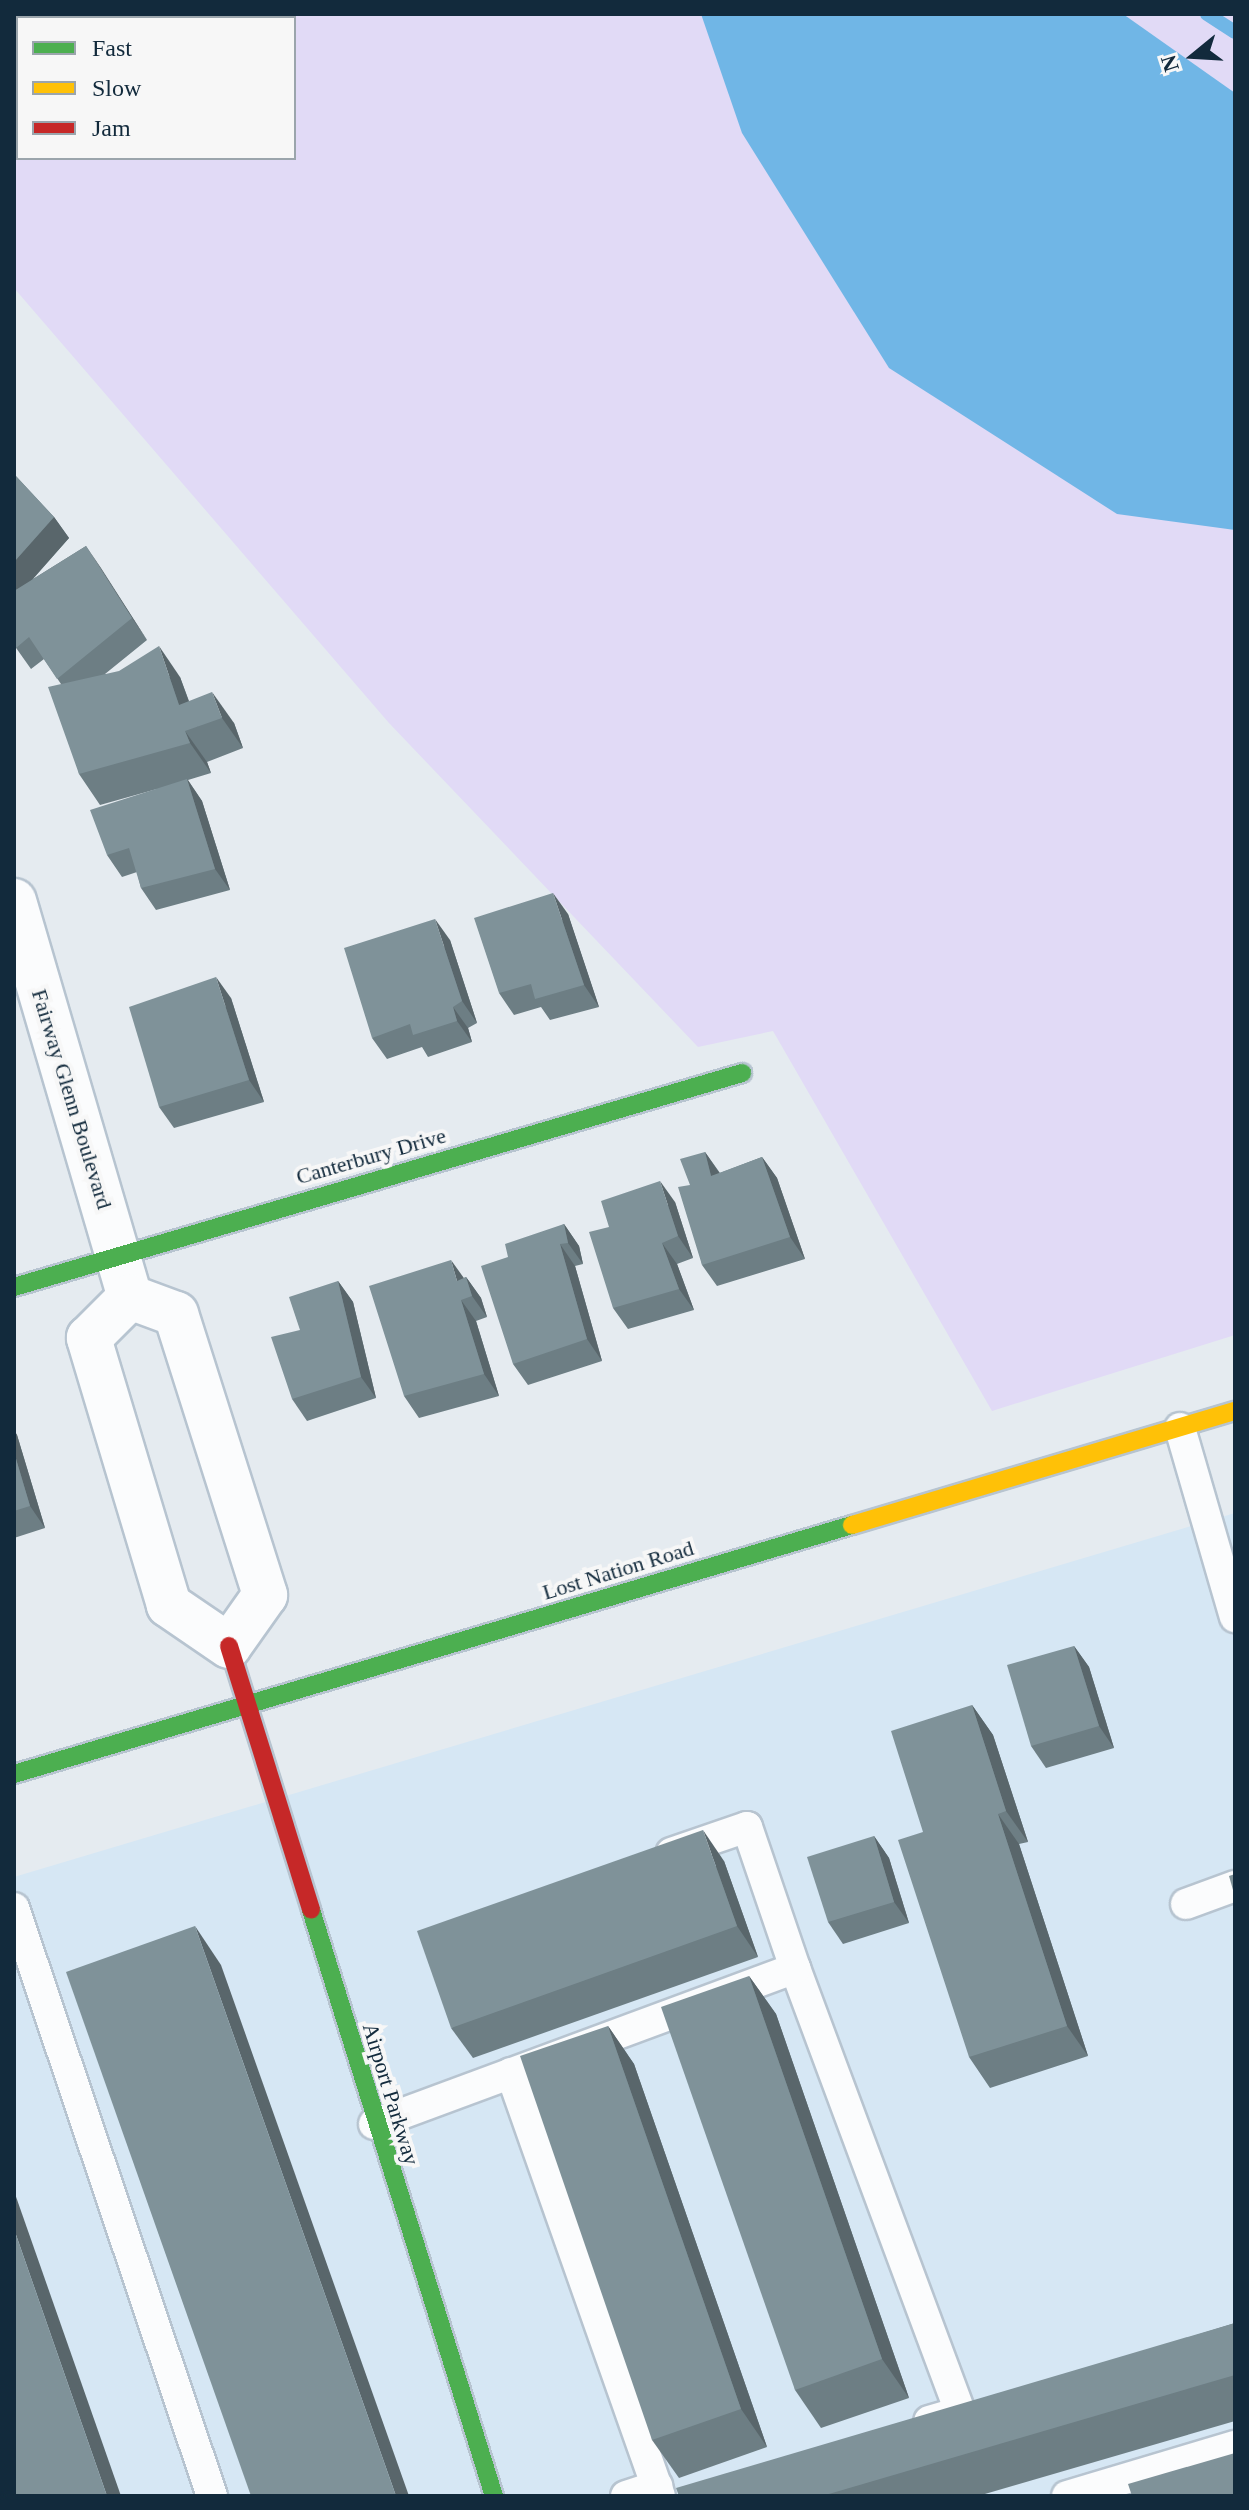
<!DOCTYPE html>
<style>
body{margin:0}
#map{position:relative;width:1249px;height:2510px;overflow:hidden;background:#e5ebf0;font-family:"Times New Roman",serif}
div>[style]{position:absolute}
.built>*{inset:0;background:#d6e7f4}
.green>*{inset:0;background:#e1daf6}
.water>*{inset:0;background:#70b6e6}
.stream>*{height:14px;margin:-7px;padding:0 7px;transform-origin:7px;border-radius:7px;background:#70b6e6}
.roads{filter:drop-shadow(2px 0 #b7c4d0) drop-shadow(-2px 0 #b7c4d0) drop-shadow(0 2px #b7c4d0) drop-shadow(0 -2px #b7c4d0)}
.lane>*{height:30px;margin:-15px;padding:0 15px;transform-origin:15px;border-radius:15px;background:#fbfcfd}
.street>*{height:44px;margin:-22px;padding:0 22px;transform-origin:22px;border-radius:22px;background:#fbfcfd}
.fast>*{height:18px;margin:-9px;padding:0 9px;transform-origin:9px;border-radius:9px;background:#4caf50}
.slow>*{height:18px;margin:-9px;padding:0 9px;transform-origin:9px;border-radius:9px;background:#ffc107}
.jam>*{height:18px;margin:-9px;padding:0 9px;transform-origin:9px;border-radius:9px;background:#c62828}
.wall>*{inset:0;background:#6d7e84}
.shaded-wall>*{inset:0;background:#59666b}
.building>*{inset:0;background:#7f9299}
span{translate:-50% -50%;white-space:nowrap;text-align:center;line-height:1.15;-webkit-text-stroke:8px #f7f7f7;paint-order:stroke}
.street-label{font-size:22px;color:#122a3c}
.frame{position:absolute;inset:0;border:16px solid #122a3c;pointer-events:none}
.legend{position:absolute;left:16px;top:16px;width:280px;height:144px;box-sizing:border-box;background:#f7f7f7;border:2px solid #9ba5ac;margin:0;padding:10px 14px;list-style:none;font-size:24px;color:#122a3c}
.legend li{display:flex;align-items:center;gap:16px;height:40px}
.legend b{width:40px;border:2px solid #9ba5ac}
.north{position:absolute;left:1153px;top:16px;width:80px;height:80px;-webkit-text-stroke:6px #f7f7f7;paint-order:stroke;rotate:252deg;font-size:22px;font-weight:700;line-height:32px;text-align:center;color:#122a3c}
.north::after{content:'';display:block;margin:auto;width:28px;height:36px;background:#122a3c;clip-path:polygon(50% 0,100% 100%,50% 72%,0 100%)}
</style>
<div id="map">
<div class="built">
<i style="clip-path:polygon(1235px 1513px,1235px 2496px,14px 2496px,14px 1877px)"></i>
</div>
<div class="green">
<i style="clip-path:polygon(evenodd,14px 14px,1235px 14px,1235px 1335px,992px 1411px,773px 1031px,698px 1047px,389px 723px,14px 288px,14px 14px,18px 18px,294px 18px,294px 158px,18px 158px,18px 18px)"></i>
</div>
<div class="water">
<i style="clip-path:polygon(701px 14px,1123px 14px,1235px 93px,1235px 530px,1117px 514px,889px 368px,742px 133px)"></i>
</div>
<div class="stream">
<i style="left:1207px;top:14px;width:33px;rotate:33deg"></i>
</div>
<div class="roads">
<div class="lane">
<i style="left:1180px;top:1428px;width:197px;rotate:73.8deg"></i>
<i style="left:1186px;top:1904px;width:52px;rotate:-20.2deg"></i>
<i style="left:14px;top:1908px;width:620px;rotate:71.39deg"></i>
<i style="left:795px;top:1968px;width:474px;rotate:69.6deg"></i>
<i style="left:960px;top:2412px;width:32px;rotate:164deg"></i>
<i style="left:511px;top:2073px;width:448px;rotate:70.6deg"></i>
<i style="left:374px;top:2124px;width:449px;rotate:-20.3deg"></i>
<i style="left:795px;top:1968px;width:149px;rotate:-108.8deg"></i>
<i style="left:747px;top:1827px;width:80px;rotate:161.1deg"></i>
<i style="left:626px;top:2496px;width:33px;rotate:-18deg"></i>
<i style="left:1067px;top:2496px;width:175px;rotate:-16.6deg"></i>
</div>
<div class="street">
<i style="left:14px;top:901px;width:406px;rotate:73.7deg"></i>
<i style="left:130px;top:1297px;width:49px;rotate:20.3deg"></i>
<i style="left:176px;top:1314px;width:295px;rotate:72.4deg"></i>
<i style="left:265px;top:1595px;width:62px;rotate:125.2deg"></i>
<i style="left:229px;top:1646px;width:73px;rotate:-145.7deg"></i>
<i style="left:169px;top:1605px;width:279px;rotate:-106.7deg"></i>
<i style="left:89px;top:1338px;width:58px;rotate:-45deg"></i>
</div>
<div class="fast">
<i style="left:14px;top:1287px;width:759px;rotate:-16.38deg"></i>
<i style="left:14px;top:1774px;width:874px;rotate:-16.55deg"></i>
<i style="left:311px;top:1910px;width:614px;rotate:72.66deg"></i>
</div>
<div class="slow">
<i style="left:852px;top:1525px;width:400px;rotate:-16.6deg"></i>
</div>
<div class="jam">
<i style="left:229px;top:1646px;width:276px;rotate:72.7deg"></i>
</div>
</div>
<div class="wall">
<i style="clip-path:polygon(14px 474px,54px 517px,69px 538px,33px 579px,86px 546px,147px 640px,105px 674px,180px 677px,189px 701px,234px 723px,243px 748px,207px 762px,211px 773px,188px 780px,202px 801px,230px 890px,156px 910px,141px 888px,137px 872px,122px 877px,107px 855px,157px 789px,100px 805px,79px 774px,61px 684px,44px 659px,31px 669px,14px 645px)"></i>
<i style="clip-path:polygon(568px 914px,599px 1007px,550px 1020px,541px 1007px,514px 1015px,499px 993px)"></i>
<i style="clip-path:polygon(450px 940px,477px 1023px,468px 1028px,472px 1042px,428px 1057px,422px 1047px,387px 1059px,372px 1038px)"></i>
<i style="clip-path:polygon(231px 998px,264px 1102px,174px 1128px,159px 1107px)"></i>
<i style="clip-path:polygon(705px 1152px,720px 1173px,762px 1157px,777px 1178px,805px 1259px,717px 1286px,702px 1265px,690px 1185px)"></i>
<i style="clip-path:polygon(675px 1202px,693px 1258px,677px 1264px,694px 1310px,628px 1329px,613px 1308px,609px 1227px)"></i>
<i style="clip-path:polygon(564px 1224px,579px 1246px,583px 1264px,575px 1266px,602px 1361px,528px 1385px,513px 1364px,508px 1257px)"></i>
<i style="clip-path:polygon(466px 1277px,481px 1298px,487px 1317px,476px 1321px,499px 1396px,419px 1418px,404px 1396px,464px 1278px)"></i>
<i style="clip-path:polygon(338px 1281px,353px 1302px,376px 1398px,307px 1421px,292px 1399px,300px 1330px)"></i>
<i style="clip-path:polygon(14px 1430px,17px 1435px,45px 1528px,14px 1538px)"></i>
<i style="clip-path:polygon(1074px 1646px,1089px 1667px,1114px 1748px,1046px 1768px,1031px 1746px)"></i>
<i style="clip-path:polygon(972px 1705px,993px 1735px,1028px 1842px,1019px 1844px,1088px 2056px,990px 2088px,969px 2057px)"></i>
<i style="clip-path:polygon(874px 1836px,889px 1858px,909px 1923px,843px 1944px,828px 1922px)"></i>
<i style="clip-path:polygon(724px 1861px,758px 1957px,473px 2058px,451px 2028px)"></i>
<i style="clip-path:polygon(749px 1976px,776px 2014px,909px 2398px,821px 2428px,795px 2390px)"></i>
<i style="clip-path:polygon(608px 2026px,634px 2064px,767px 2447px,679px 2478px,652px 2440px)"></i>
<i style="clip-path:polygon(1235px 2323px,1235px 2421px,978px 2496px,679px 2496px)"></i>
</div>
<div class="shaded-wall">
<i style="clip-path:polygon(54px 517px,69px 538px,14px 600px,14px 562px)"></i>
<i style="clip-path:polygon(86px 546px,101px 568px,147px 640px,132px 618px)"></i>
<i style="clip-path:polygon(159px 646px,180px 677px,198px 727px,179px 705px)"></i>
<i style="clip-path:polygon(212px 692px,234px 723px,243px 748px,222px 718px)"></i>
<i style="clip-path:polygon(185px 731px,207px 762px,211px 773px,190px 743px)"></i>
<i style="clip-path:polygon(187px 779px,202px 801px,230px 890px,215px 869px)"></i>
<i style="clip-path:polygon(553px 893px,568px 914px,599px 1007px,584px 985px)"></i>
<i style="clip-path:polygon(435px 919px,450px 940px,477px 1023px,462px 1001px)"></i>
<i style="clip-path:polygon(216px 977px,231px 998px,264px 1102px,249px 1080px)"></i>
<i style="clip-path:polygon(453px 1007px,468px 1028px,472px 1042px,457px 1021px)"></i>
<i style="clip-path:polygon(705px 1152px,720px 1174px,711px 1176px)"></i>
<i style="clip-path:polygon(762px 1157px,777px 1178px,805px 1259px,790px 1237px)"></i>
<i style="clip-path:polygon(660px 1181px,675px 1202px,693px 1258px,678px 1236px)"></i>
<i style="clip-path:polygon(564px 1224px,579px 1246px,583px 1264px,568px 1243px)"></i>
<i style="clip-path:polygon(662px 1243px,677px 1264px,694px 1310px,679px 1289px)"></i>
<i style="clip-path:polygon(560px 1244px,575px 1266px,602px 1361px,587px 1339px)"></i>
<i style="clip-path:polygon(451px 1260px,466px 1281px,457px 1281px)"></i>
<i style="clip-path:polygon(466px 1277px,481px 1298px,487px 1317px,472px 1296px)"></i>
<i style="clip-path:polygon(338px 1281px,353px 1302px,376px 1398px,361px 1377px)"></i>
<i style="clip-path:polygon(461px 1300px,476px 1321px,499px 1396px,484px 1374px)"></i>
<i style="clip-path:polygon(14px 1430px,17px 1435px,45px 1528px,30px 1506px,14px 1452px)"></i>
<i style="clip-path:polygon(1074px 1646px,1089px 1667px,1114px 1748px,1099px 1726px)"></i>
<i style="clip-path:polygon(972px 1705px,993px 1735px,1028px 1842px,1006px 1811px)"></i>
<i style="clip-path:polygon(998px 1814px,1019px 1844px,1088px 2056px,1067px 2026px)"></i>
<i style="clip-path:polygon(703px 1830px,724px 1861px,758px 1957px,737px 1926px)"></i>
<i style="clip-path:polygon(874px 1836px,889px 1858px,909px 1923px,894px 1902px)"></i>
<i style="clip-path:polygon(195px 1926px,221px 1965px,409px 2496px,396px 2496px)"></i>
<i style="clip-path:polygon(749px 1976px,776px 2014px,909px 2398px,882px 2359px)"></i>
<i style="clip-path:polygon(608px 2026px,634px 2064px,767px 2447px,741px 2409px)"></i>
<i style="clip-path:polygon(14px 2191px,121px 2496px,107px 2496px,14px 2229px)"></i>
</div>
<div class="building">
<i style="clip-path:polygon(14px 474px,54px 517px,14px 562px)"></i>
<i style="clip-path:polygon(86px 546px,132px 618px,57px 679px,29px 637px,16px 648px,14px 645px,14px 591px)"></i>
<i style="clip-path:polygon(159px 646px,179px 705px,212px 692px,222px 718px,185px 731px,190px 743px,79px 774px,48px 687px,119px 671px)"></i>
<i style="clip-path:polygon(187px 779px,215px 869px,141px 888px,129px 848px,107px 855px,90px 810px)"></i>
<i style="clip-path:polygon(553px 893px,584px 985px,535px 999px,531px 984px,499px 993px,474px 918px)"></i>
<i style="clip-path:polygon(435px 919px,462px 1001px,453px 1007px,457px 1021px,413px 1035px,410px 1024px,372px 1038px,344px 948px)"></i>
<i style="clip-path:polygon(216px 977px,249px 1080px,159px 1107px,129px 1007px)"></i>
<i style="clip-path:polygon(705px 1152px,711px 1176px,762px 1157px,790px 1237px,702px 1265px,678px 1187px,690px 1185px,680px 1159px)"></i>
<i style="clip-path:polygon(660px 1181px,678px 1236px,662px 1243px,679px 1289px,613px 1308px,589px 1232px,609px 1227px,601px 1201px)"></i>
<i style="clip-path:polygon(564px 1224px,568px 1243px,560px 1244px,587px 1339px,513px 1364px,481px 1266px,508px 1257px,505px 1244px)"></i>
<i style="clip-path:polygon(451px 1260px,457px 1281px,466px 1277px,472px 1296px,461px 1300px,484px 1374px,404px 1396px,369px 1286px)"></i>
<i style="clip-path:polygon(338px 1281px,361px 1377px,292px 1399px,271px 1337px,300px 1330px,289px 1297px)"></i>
<i style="clip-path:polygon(14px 1452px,30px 1506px,14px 1511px)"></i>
<i style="clip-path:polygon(1074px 1646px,1099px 1726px,1031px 1746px,1007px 1665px)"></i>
<i style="clip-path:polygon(972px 1705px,1006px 1811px,998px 1814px,1067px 2026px,969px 2057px,898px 1840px,923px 1832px,891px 1731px)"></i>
<i style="clip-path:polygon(703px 1830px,737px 1926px,451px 2028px,417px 1931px)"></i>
<i style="clip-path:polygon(874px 1836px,894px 1902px,828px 1922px,807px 1857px)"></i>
<i style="clip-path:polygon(1235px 1874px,1235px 1897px,1229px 1876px)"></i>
<i style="clip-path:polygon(195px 1926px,396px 2496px,251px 2496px,66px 1972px)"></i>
<i style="clip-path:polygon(749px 1976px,882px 2359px,795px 2390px,661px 2007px)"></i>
<i style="clip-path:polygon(608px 2026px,741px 2409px,652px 2440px,520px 2056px)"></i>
<i style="clip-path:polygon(14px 2229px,107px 2496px,14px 2496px)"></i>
<i style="clip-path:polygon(1235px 2323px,1235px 2375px,822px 2496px,679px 2496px,676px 2488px)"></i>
<i style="clip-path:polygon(1235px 2453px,1235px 2496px,1132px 2496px,1128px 2484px)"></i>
</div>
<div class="street-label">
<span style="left:72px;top:1099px;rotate:73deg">Fairway Glenn Boulevard</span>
<span style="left:371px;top:1156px;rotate:-16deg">Canterbury Drive</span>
<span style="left:618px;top:1570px;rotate:-17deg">Lost Nation Road</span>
<span style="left:391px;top:2094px;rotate:73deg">Airport Parkway</span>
</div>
<div class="frame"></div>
<ul class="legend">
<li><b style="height:10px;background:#4caf50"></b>Fast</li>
<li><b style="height:10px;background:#ffc107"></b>Slow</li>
<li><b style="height:10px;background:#c62828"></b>Jam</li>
</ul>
<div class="north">N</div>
</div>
